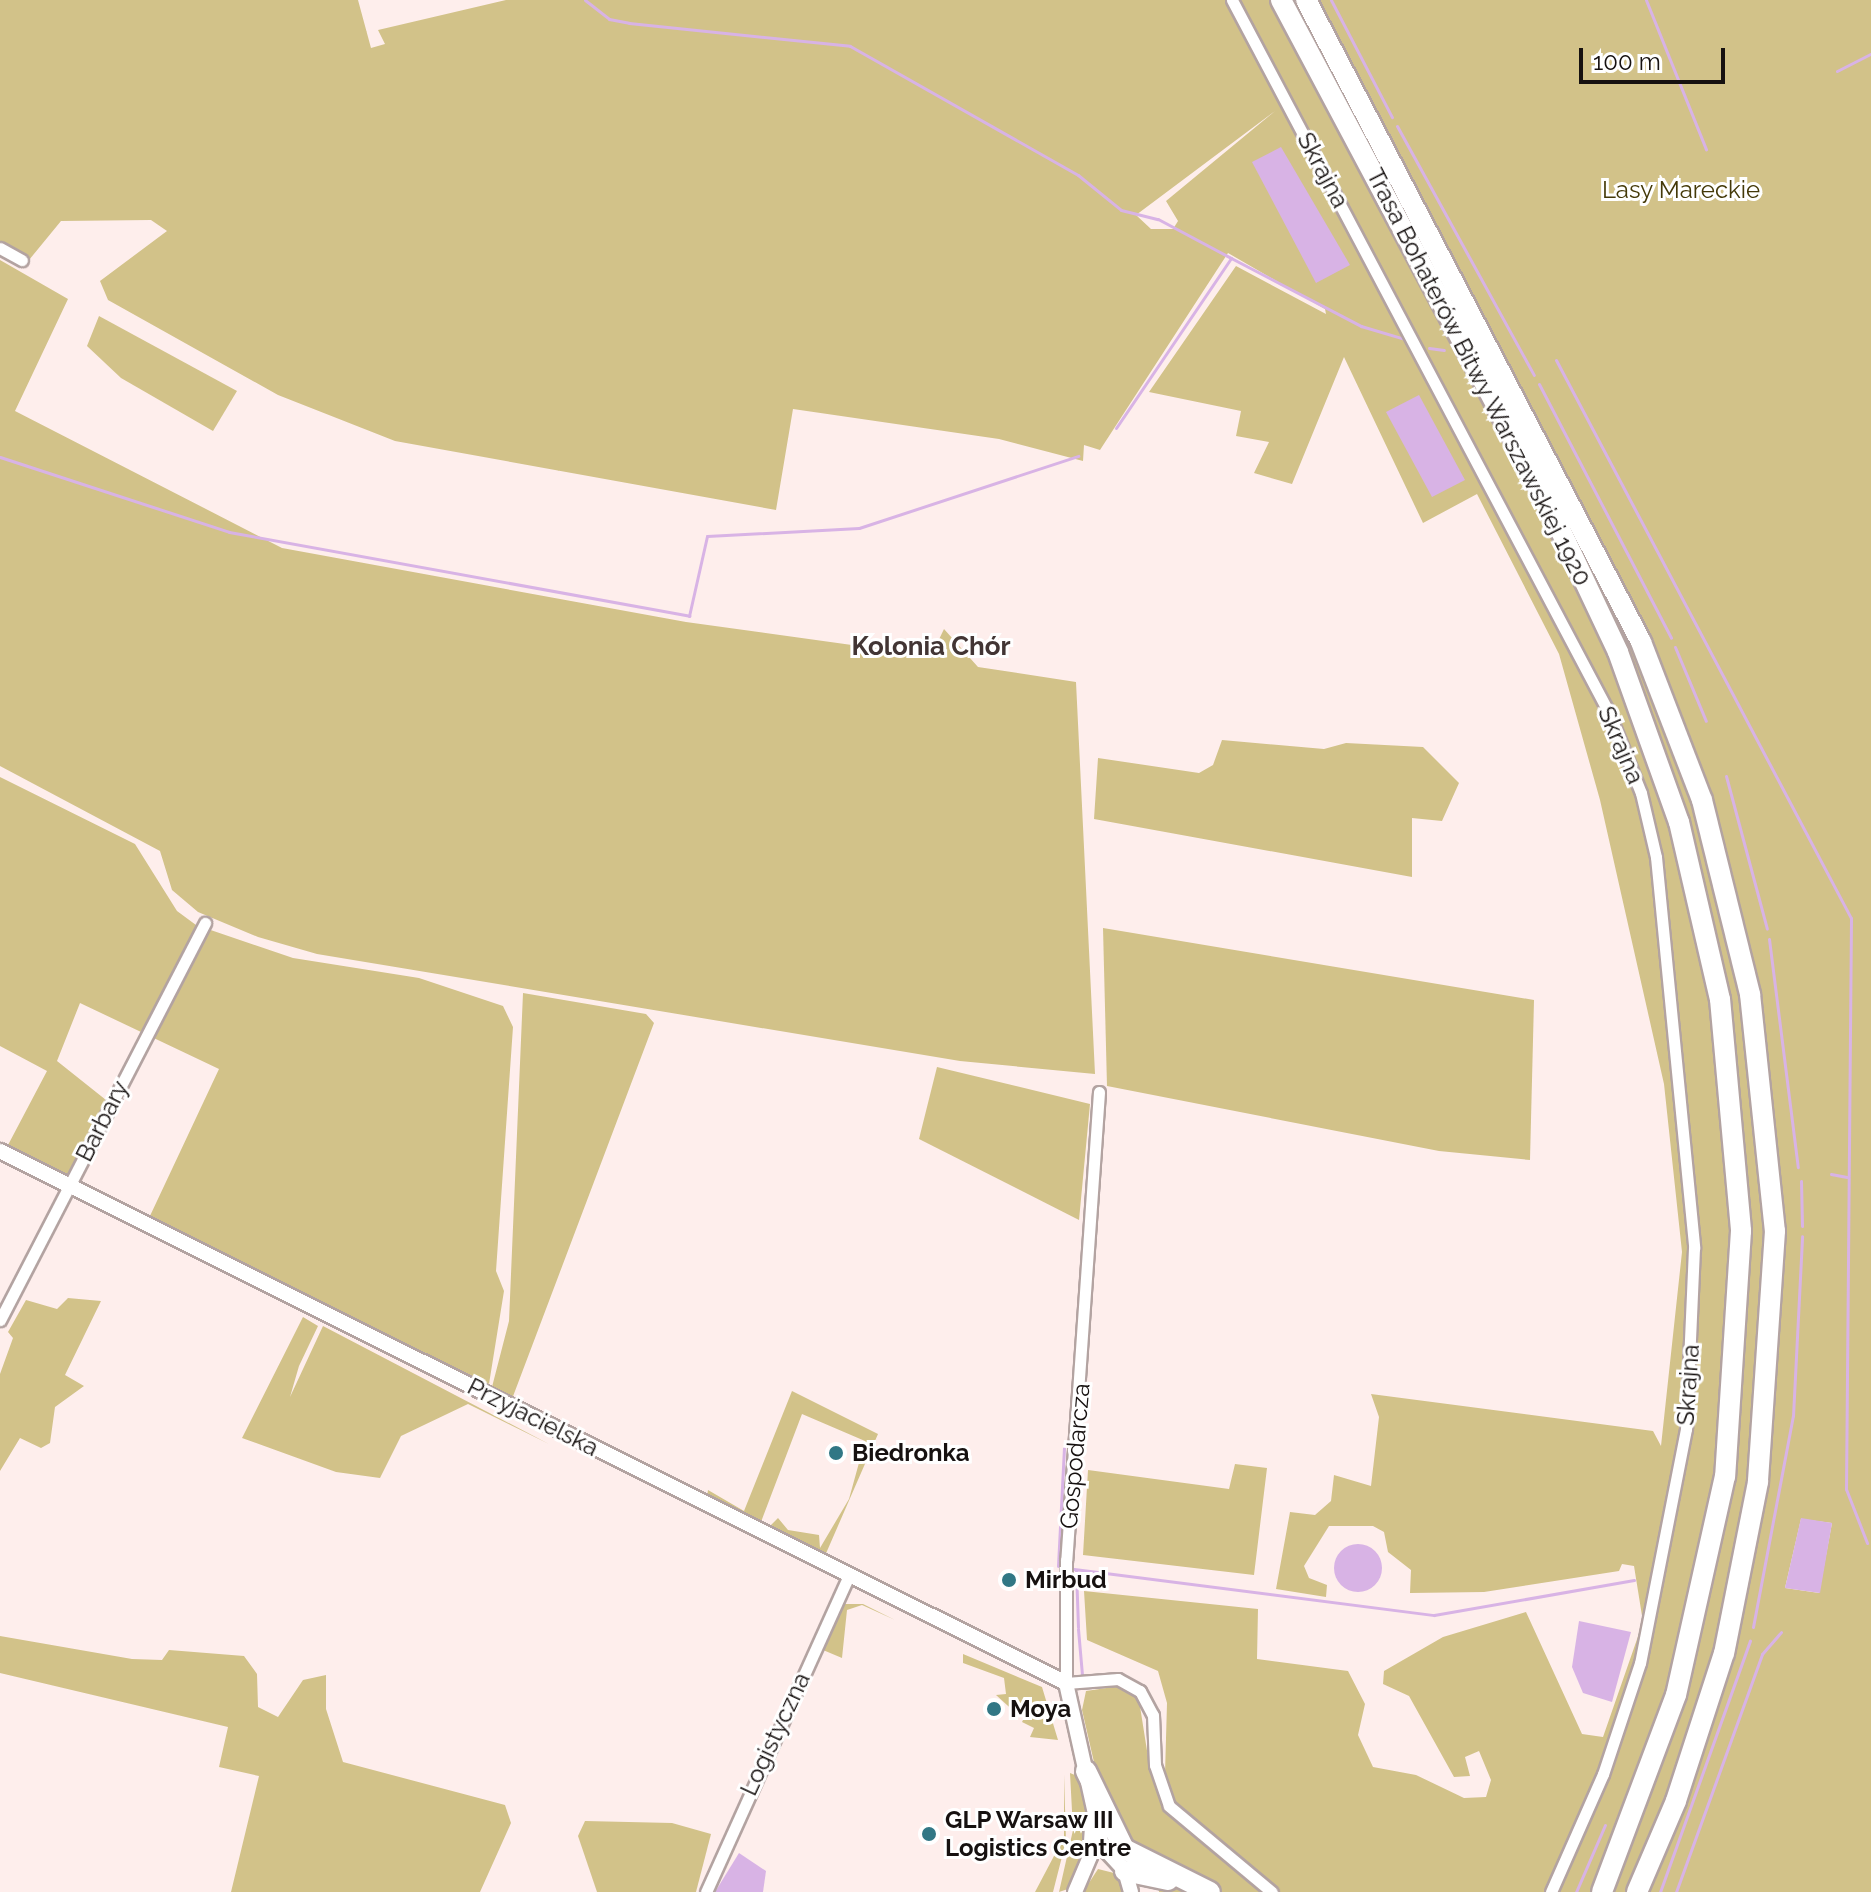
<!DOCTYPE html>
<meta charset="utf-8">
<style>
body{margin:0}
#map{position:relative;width:1871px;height:1892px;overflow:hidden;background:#feeeec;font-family:Raleway,sans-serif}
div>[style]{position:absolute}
.green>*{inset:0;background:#d2c289}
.water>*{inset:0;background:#d8b3e5}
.round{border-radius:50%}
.stream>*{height:3px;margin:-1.5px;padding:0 1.5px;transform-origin:1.5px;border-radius:1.5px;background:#d8b3e5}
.roads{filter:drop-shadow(2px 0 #b3a3a1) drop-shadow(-2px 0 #b3a3a1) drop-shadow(0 2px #b3a3a1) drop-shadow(0 -2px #b3a3a1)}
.minor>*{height:11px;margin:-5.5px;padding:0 5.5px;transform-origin:5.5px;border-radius:5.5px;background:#fff}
.tertiary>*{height:14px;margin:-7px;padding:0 7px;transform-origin:7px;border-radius:7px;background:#fff}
.motorway>*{height:20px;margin:-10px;padding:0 10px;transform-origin:10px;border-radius:10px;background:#fff}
.dots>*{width:22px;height:22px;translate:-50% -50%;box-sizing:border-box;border:4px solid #fff;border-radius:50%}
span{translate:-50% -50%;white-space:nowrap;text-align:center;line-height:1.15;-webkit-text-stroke:6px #fff;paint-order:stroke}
.street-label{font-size:24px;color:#161110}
.park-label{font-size:24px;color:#443908}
.poi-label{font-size:24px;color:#161110;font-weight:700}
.left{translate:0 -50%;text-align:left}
.neighbourhood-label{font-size:26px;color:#423534;font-weight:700}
.scale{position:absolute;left:1579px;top:48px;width:146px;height:36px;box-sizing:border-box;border:4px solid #161110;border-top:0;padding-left:10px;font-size:24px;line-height:28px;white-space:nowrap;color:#161110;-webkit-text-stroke:6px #fff;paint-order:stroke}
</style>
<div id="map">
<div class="green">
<i style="clip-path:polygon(evenodd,0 0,358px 0,371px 48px,385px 44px,378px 30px,506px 0,1871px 0,1871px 1892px,1159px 1892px,1160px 1877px,1142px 1876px,1112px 1854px,1100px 1821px,1140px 1857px,1102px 1797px,1082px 1710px,1086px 1691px,1120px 1686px,1139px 1700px,1151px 1776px,1164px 1810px,1167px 1703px,1158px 1671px,1087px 1640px,1084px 1591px,1258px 1609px,1257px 1659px,1348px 1671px,1365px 1704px,1358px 1735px,1373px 1767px,1416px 1775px,1464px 1798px,1486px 1797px,1491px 1780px,1479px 1751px,1465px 1757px,1470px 1776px,1454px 1777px,1409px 1696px,1383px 1684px,1384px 1671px,1443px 1637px,1526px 1612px,1582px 1734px,1603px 1737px,1643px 1622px,1634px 1566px,1622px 1564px,1619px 1571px,1484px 1592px,1410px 1593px,1411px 1570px,1388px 1552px,1384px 1532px,1373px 1526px,1329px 1526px,1304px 1566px,1309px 1578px,1327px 1585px,1326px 1597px,1276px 1589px,1290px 1512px,1315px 1515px,1331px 1501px,1334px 1475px,1371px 1486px,1379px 1417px,1371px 1394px,1653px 1431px,1661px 1446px,1682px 1252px,1664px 1084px,1600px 800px,1559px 654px,1477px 494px,1423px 523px,1344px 357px,1292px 484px,1254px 473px,1269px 442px,1236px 436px,1241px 411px,1149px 392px,1236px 266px,1326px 314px,1325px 309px,1228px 253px,1100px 450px,1084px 445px,1083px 461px,999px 439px,793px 409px,776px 510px,395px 441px,278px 395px,108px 300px,100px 281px,167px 231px,151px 220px,61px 221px,29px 260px,0 244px,0 0,1275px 111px,1166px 201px,1178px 221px,1173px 229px,1151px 229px,1136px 215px,1275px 111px,0 0,1801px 1519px,1832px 1523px,1819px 1593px,1785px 1588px,1801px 1519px)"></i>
<i style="clip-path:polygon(0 260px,68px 299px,15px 411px,282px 548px,686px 622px,931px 656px,944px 629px,978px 667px,1076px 682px,1095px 1074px,960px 1061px,317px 954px,258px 937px,198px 912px,172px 890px,160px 851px,0 766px)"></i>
<i style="clip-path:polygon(99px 316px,237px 391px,213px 431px,121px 378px,87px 346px)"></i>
<i style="clip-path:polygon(1222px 740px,1324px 749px,1346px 743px,1423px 747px,1459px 783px,1442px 821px,1412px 818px,1412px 877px,1094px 819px,1098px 758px,1199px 773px,1213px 765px)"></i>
<i style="clip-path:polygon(0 777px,135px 844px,177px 911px,196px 925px,293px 958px,419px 978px,503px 1006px,513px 1027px,496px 1271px,504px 1291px,489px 1384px,149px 1218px,219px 1069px,80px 1003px,57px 1061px,106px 1100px,70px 1176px,8px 1145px,47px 1071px,0 1046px)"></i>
<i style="clip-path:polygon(1103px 928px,1534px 1000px,1530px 1160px,1439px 1151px,1107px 1086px)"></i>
<i style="clip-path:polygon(523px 993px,646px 1014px,654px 1023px,512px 1399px,492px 1387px,509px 1321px)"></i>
<i style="clip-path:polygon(937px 1067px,1090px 1104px,1079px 1220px,919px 1139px)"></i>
<i style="clip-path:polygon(68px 1298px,101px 1301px,65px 1375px,84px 1386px,55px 1407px,50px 1443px,41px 1448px,20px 1438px,0 1471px,0 1374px,13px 1338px,8px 1332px,26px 1300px,57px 1309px)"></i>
<i style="clip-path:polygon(303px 1317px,318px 1326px,299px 1366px,290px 1397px,323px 1326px,549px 1444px,468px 1404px,401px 1436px,380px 1478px,336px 1472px,242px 1438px)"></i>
<i style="clip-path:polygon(792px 1391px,878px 1434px,824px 1558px,771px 1525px,778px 1518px,788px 1530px,819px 1535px,820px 1548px,849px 1499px,865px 1441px,802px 1414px,761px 1522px,707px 1497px,708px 1490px,744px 1511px)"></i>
<i style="clip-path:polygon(1235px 1464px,1267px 1468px,1254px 1575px,1083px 1555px,1088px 1470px,1229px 1489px)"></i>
<i style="clip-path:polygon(844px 1604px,863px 1604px,895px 1620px,862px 1605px,847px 1610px,842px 1658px,823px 1650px)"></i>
<i style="clip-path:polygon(0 1636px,132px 1659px,162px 1660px,169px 1650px,244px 1656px,257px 1674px,258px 1707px,278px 1717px,303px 1680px,326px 1675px,326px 1709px,343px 1762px,505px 1805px,511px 1823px,480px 1892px,231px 1892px,259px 1776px,219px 1767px,228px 1727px,0 1673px)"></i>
<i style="clip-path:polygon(963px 1654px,1042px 1687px,1058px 1740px,1030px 1737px,1034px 1728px,1022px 1722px,1028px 1710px,1018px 1715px,996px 1695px,1006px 1694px,1004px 1678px,963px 1663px)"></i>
<i style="clip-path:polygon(1070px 1773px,1082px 1778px,1088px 1830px,1084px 1860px,1068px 1889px,1059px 1892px,1073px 1830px)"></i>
<i style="clip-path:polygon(1064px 1774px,1066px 1841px,1053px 1892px,1035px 1892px,1064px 1837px)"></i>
<i style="clip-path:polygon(585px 1821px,672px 1823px,711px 1834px,696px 1892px,597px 1892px,578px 1836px)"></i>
<i style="clip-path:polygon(1098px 1869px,1118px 1874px,1123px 1892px,1083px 1892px)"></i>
</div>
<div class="water">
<i style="clip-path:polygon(1281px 147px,1350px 265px,1316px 283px,1252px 162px)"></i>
<i style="clip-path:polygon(1419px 395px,1465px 480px,1432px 497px,1386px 412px)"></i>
<i style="clip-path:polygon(1801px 1518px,1832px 1523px,1820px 1593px,1785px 1588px)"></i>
<i class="round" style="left:1334px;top:1544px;width:48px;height:48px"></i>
<i style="clip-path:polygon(1579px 1621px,1631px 1632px,1612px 1702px,1583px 1693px,1572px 1667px)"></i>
<i style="clip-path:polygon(739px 1853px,766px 1871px,763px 1892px,715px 1892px)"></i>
</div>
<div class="stream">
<i style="left:585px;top:0;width:31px;rotate:38deg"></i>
<i style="left:609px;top:19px;width:20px;rotate:11deg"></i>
<i style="left:629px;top:23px;width:222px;rotate:5.9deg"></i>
<i style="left:850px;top:46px;width:262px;rotate:29.5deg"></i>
<i style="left:1078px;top:175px;width:55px;rotate:39.1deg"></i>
<i style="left:1121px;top:210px;width:38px;rotate:14deg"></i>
<i style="left:1158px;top:219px;width:83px;rotate:28.1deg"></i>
<i style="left:1331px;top:0;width:132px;rotate:62.5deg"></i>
<i style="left:1646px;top:0;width:161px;rotate:68.1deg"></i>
<i style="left:1837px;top:71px;width:38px;rotate:-27deg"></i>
<i style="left:1397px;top:126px;width:284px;rotate:61.2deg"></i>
<i style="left:1429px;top:348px;width:15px;rotate:8deg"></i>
<i style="left:1556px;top:360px;width:631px;rotate:62.14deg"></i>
<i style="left:1851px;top:918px;width:571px;rotate:90.5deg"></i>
<i style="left:1846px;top:1489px;width:58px;rotate:68.7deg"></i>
<i style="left:1539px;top:384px;width:286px;rotate:62.5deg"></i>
<i style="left:1116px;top:428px;width:205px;rotate:-55.9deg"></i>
<i style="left:1231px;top:258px;width:147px;rotate:27.6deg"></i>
<i style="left:1361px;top:326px;width:46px;rotate:16.5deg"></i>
<i style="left:0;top:457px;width:241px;rotate:18.1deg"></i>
<i style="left:229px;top:532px;width:468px;rotate:10.3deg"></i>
<i style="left:689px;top:616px;width:82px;rotate:-77.3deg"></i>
<i style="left:707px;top:536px;width:152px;rotate:-3deg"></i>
<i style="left:859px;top:528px;width:231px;rotate:-18.2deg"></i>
<i style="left:1675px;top:647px;width:80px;rotate:67.3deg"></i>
<i style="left:1726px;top:776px;width:158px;rotate:75deg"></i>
<i style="left:1769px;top:939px;width:230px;rotate:82.8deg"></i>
<i style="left:1831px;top:1174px;width:16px;rotate:11deg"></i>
<i style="left:1801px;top:1181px;width:45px;rotate:88.7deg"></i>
<i style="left:1058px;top:1566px;width:118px;rotate:-87.1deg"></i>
<i style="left:1074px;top:1569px;width:363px;rotate:7.3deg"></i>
<i style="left:1434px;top:1615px;width:203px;rotate:-9.9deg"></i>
<i style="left:1076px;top:1570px;width:57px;rotate:88deg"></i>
<i style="left:1753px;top:1627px;width:215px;rotate:-79.3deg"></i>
<i style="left:1793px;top:1416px;width:180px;rotate:-87.1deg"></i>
<i style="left:1078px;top:1629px;width:46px;rotate:85deg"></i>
<i style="left:1576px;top:1892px;width:73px;rotate:-66.6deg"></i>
<i style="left:1660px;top:1892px;width:267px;rotate:-70.3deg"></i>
<i style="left:1676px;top:1892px;width:253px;rotate:-70.1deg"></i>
<i style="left:1762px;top:1654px;width:29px;rotate:-49deg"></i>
</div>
<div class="roads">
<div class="minor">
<i style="left:1232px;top:0;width:807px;rotate:62.13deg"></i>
<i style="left:1609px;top:713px;width:86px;rotate:68.2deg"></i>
<i style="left:1641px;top:793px;width:66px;rotate:76.8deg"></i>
<i style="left:1656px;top:857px;width:393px;rotate:84.4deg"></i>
<i style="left:1694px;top:1248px;width:181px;rotate:92.5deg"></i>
<i style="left:1686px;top:1429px;width:238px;rotate:101.1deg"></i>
<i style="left:1640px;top:1663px;width:117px;rotate:108.4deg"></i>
<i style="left:1603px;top:1774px;width:129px;rotate:113.8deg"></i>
<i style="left:0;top:248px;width:25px;rotate:29deg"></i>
<i style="left:1099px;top:1092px;width:469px;rotate:94deg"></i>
<i style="left:1066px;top:1560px;width:123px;rotate:90deg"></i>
<i style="left:1066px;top:1683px;width:52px;rotate:-4.4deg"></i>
<i style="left:1118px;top:1679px;width:25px;rotate:29deg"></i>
<i style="left:1140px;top:1691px;width:27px;rotate:62deg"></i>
<i style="left:1153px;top:1715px;width:50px;rotate:87.7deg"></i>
<i style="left:1155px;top:1765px;width:43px;rotate:71.1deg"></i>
<i style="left:1169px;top:1806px;width:134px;rotate:39.9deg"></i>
<i style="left:0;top:1320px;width:447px;rotate:-62.7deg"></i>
<i style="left:706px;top:1892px;width:345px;rotate:-65.7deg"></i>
</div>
<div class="tertiary">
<i style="left:0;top:1151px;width:1191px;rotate:26.52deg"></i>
<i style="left:1066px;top:1683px;width:167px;rotate:77.5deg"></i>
<i style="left:1102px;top:1846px;width:34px;rotate:47deg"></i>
<i style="left:1125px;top:1871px;width:22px;rotate:74deg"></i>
<i style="left:1075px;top:1892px;width:39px;rotate:-67deg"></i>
<i style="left:1090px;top:1856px;width:31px;rotate:-86deg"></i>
</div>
<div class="motorway">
<i style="left:1281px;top:0;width:556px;rotate:62.01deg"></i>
<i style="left:1542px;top:491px;width:178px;rotate:64.7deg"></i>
<i style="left:1618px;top:652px;width:181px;rotate:70.3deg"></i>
<i style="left:1679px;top:822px;width:182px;rotate:77deg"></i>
<i style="left:1720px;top:999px;width:233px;rotate:84.8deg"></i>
<i style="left:1741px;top:1231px;width:246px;rotate:93.7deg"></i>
<i style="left:1725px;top:1476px;width:224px;rotate:102.6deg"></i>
<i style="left:1676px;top:1695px;width:210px;rotate:110.6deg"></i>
<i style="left:1306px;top:0;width:724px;rotate:62.44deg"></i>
<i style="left:1641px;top:642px;width:169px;rotate:68.9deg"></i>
<i style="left:1702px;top:800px;width:200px;rotate:76.1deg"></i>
<i style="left:1750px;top:994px;width:238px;rotate:84deg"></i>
<i style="left:1775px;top:1231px;width:252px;rotate:93.9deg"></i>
<i style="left:1758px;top:1482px;width:174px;rotate:101.2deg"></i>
<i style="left:1724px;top:1653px;width:156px;rotate:108deg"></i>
<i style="left:1676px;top:1801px;width:99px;rotate:113.2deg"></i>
<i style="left:1086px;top:1771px;width:87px;rotate:64deg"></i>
<i style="left:1124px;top:1849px;width:96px;rotate:26.6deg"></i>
<i style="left:1125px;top:1871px;width:44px;rotate:11.8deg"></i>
</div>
</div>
<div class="dots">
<i style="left:836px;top:1453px;background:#317785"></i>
<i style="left:1009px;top:1580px;background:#317785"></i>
<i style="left:994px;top:1709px;background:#317785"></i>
<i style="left:929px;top:1834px;background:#317785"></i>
</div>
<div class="street-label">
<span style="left:1323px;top:170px;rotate:62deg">Skrajna</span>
<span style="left:1479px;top:377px;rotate:63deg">Trasa Bohaterów Bitwy Warszawskiej 1920</span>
<span style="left:1621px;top:745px;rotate:67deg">Skrajna</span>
<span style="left:102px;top:1121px;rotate:-63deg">Barbary</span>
<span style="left:1688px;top:1385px;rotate:-86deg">Skrajna</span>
<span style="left:533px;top:1417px;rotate:27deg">Przyjacielska</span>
<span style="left:1075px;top:1456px;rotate:-85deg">Gospodarcza</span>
<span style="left:775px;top:1734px;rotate:-65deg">Logistyczna</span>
</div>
<div class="park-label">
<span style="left:1681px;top:190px">Lasy Mareckie</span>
</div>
<div class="poi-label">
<span class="left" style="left:852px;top:1453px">Biedronka</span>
<span class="left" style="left:1025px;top:1580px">Mirbud</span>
<span class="left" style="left:1010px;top:1709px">Moya</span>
<span class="left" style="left:945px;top:1834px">GLP Warsaw III<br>Logistics Centre</span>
</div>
<div class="neighbourhood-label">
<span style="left:931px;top:647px">Kolonia Chór</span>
</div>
<div class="scale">100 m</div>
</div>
